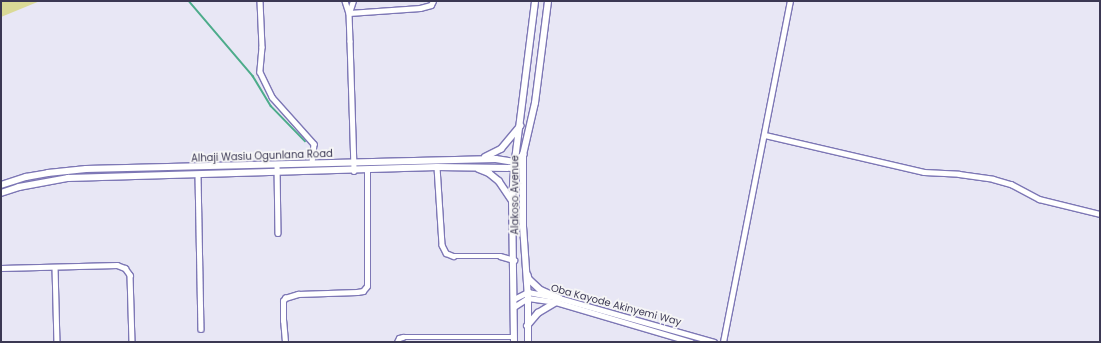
<!DOCTYPE html>
<style>
body{margin:0}
#map{position:relative;width:1101px;height:343px;overflow:hidden;background:#e8e7f5;font-family:Poppins,sans-serif}
div>[style]{position:absolute}
.green>*{inset:0;background:#dada96}
.stream>*{height:1.5px;margin:-0.75px;padding:0 0.75px;transform-origin:0.75px;border-radius:0.75px;background:#4dac8b}
.roads{filter:drop-shadow(1px 0 #7d77b5) drop-shadow(-1px 0 #7d77b5) drop-shadow(0 1px #7d77b5) drop-shadow(0 -1px #7d77b5)}
.minor>*{height:4.5px;margin:-2.25px;padding:0 2.25px;transform-origin:2.25px;border-radius:2.25px;background:#fff}
.tertiary>*{height:5.5px;margin:-2.75px;padding:0 2.75px;transform-origin:2.75px;border-radius:2.75px;background:#fff}
span{translate:-50% -50%;white-space:nowrap;text-align:center;line-height:1.15;-webkit-text-stroke:3.5px #f6f6f6;paint-order:stroke}
.street-label{font-size:10px;color:#3b3853}
.frame{position:absolute;inset:0;border:2px solid #3b3853;pointer-events:none}
</style>
<div id="map">
<div class="green">
<i style="clip-path:polygon(1px 1px,40px 1px,1px 17px)"></i>
</div>
<div class="stream">
<i style="left:189px;top:1px;width:99px;rotate:49.5deg"></i>
<i style="left:253px;top:76px;width:35px;rotate:59deg"></i>
<i style="left:271px;top:106px;width:49px;rotate:45.8deg"></i>
</div>
<div class="roads">
<div class="minor">
<i style="left:260px;top:1px;width:46px;rotate:87.5deg"></i>
<i style="left:262px;top:47px;width:25px;rotate:95deg"></i>
<i style="left:260px;top:72px;width:28px;rotate:64deg"></i>
<i style="left:272px;top:97px;width:63px;rotate:48.2deg"></i>
<i style="left:314px;top:144px;width:19px;rotate:96deg"></i>
<i style="left:345px;top:1px;width:13px;rotate:72deg"></i>
<i style="left:349px;top:13px;width:28px;rotate:88deg"></i>
<i style="left:350px;top:41px;width:130px;rotate:88.2deg"></i>
<i style="left:349px;top:13px;width:71px;rotate:-4deg"></i>
<i style="left:420px;top:8px;width:11px;rotate:-15deg"></i>
<i style="left:431px;top:5px;width:4px;rotate:-63deg"></i>
<i style="left:349px;top:13px;width:13px;rotate:-72deg"></i>
<i style="left:765px;top:135px;width:163px;rotate:13.1deg"></i>
<i style="left:924px;top:172px;width:35px;rotate:3deg"></i>
<i style="left:959px;top:174px;width:34px;rotate:8deg"></i>
<i style="left:993px;top:179px;width:19px;rotate:16deg"></i>
<i style="left:1011px;top:184px;width:32px;rotate:28deg"></i>
<i style="left:1039px;top:199px;width:63px;rotate:13.8deg"></i>
<i style="left:277px;top:164px;width:69px;rotate:89.2deg"></i>
<i style="left:437px;top:167px;width:78px;rotate:86.3deg"></i>
<i style="left:442px;top:245px;width:9px;rotate:63deg"></i>
<i style="left:446px;top:253px;width:8px;rotate:23deg"></i>
<i style="left:453px;top:256px;width:47px"></i>
<i style="left:500px;top:256px;width:15px;rotate:16deg"></i>
<i style="left:198px;top:175px;width:154px;rotate:88.9deg"></i>
<i style="left:55px;top:267px;width:75px;rotate:88.5deg"></i>
<i style="left:1px;top:268px;width:116px;rotate:-1.5deg"></i>
<i style="left:117px;top:265px;width:9px;rotate:21deg"></i>
<i style="left:125px;top:268px;width:9px;rotate:54deg"></i>
<i style="left:130px;top:275px;width:67px;rotate:88.3deg"></i>
<i style="left:514px;top:299px;width:16px;rotate:-27deg"></i>
<i style="left:528px;top:292px;width:32px;rotate:11deg"></i>
<i style="left:559px;top:298px;width:161px;rotate:15.8deg"></i>
<i style="left:514px;top:307px;width:17px;rotate:-33deg"></i>
<i style="left:528px;top:298px;width:28px;rotate:8deg"></i>
<i style="left:556px;top:302px;width:141px;rotate:16.5deg"></i>
<i style="left:285px;top:342px;width:21px;rotate:-95deg"></i>
<i style="left:283px;top:321px;width:20px;rotate:-90deg"></i>
<i style="left:283px;top:301px;width:4px;rotate:-56deg"></i>
<i style="left:285px;top:298px;width:14px;rotate:-17deg"></i>
<i style="left:298px;top:294px;width:59px;rotate:-1.9deg"></i>
<i style="left:357px;top:292px;width:6px;rotate:-9deg"></i>
<i style="left:363px;top:291px;width:6px;rotate:-51deg"></i>
<i style="left:367px;top:286px;width:116px;rotate:-90deg"></i>
<i style="left:397px;top:342px;width:4px;rotate:-63deg"></i>
<i style="left:399px;top:338px;width:4px;rotate:-14deg"></i>
<i style="left:403px;top:337px;width:111px"></i>
<i style="left:723px;top:342px;width:348px;rotate:-78.9deg"></i>
</div>
<div class="tertiary">
<i style="left:485px;top:157px;width:18px;rotate:-27deg"></i>
<i style="left:501px;top:149px;width:30px;rotate:-50deg"></i>
<i style="left:479px;top:169px;width:11px;rotate:22deg"></i>
<i style="left:489px;top:173px;width:13px;rotate:39deg"></i>
<i style="left:499px;top:181px;width:23px;rotate:56deg"></i>
<i style="left:1px;top:185px;width:26px;rotate:-18deg"></i>
<i style="left:26px;top:177px;width:22px;rotate:-10deg"></i>
<i style="left:48px;top:173px;width:38px;rotate:-6deg"></i>
<i style="left:86px;top:169px;width:410px;rotate:-1.4deg"></i>
<i style="left:496px;top:159px;width:19px;rotate:9deg"></i>
<i style="left:515px;top:162px;width:11px;rotate:-41deg"></i>
<i style="left:1px;top:193px;width:19px;rotate:-18deg"></i>
<i style="left:19px;top:187px;width:50px;rotate:-10.4deg"></i>
<i style="left:68px;top:178px;width:369px;rotate:-1.7deg"></i>
<i style="left:437px;top:167px;width:77px;rotate:0.7deg"></i>
<i style="left:514px;top:168px;width:10px;rotate:-29deg"></i>
<i style="left:528px;top:275px;width:4px;rotate:76deg"></i>
<i style="left:529px;top:279px;width:16px;rotate:43deg"></i>
<i style="left:541px;top:290px;width:20px;rotate:24deg"></i>
<i style="left:527px;top:326px;width:17px;rotate:-50deg"></i>
<i style="left:538px;top:313px;width:21px;rotate:-31deg"></i>
<i style="left:514px;top:342px;width:142px;rotate:-90.8deg"></i>
<i style="left:512px;top:200px;width:32px;rotate:-86deg"></i>
<i style="left:514px;top:168px;width:168px;rotate:-82.8deg"></i>
<i style="left:528px;top:342px;width:44px;rotate:-90deg"></i>
<i style="left:528px;top:298px;width:71px;rotate:-94deg"></i>
<i style="left:523px;top:227px;width:72px;rotate:-90deg"></i>
<i style="left:523px;top:155px;width:53px;rotate:-77deg"></i>
<i style="left:535px;top:103px;width:103px;rotate:-82.7deg"></i>
</div>
</div>
<div class="street-label">
<span style="left:262px;top:156px;rotate:-2deg">Alhaji Wasiu Ogunlana Road</span>
<span style="left:515px;top:195px;rotate:-90deg">Alakoso Avenue</span>
<span style="left:616px;top:305px;rotate:15deg">Oba Kayode Akinyemi Way</span>
</div>
<div class="frame"></div>
</div>
